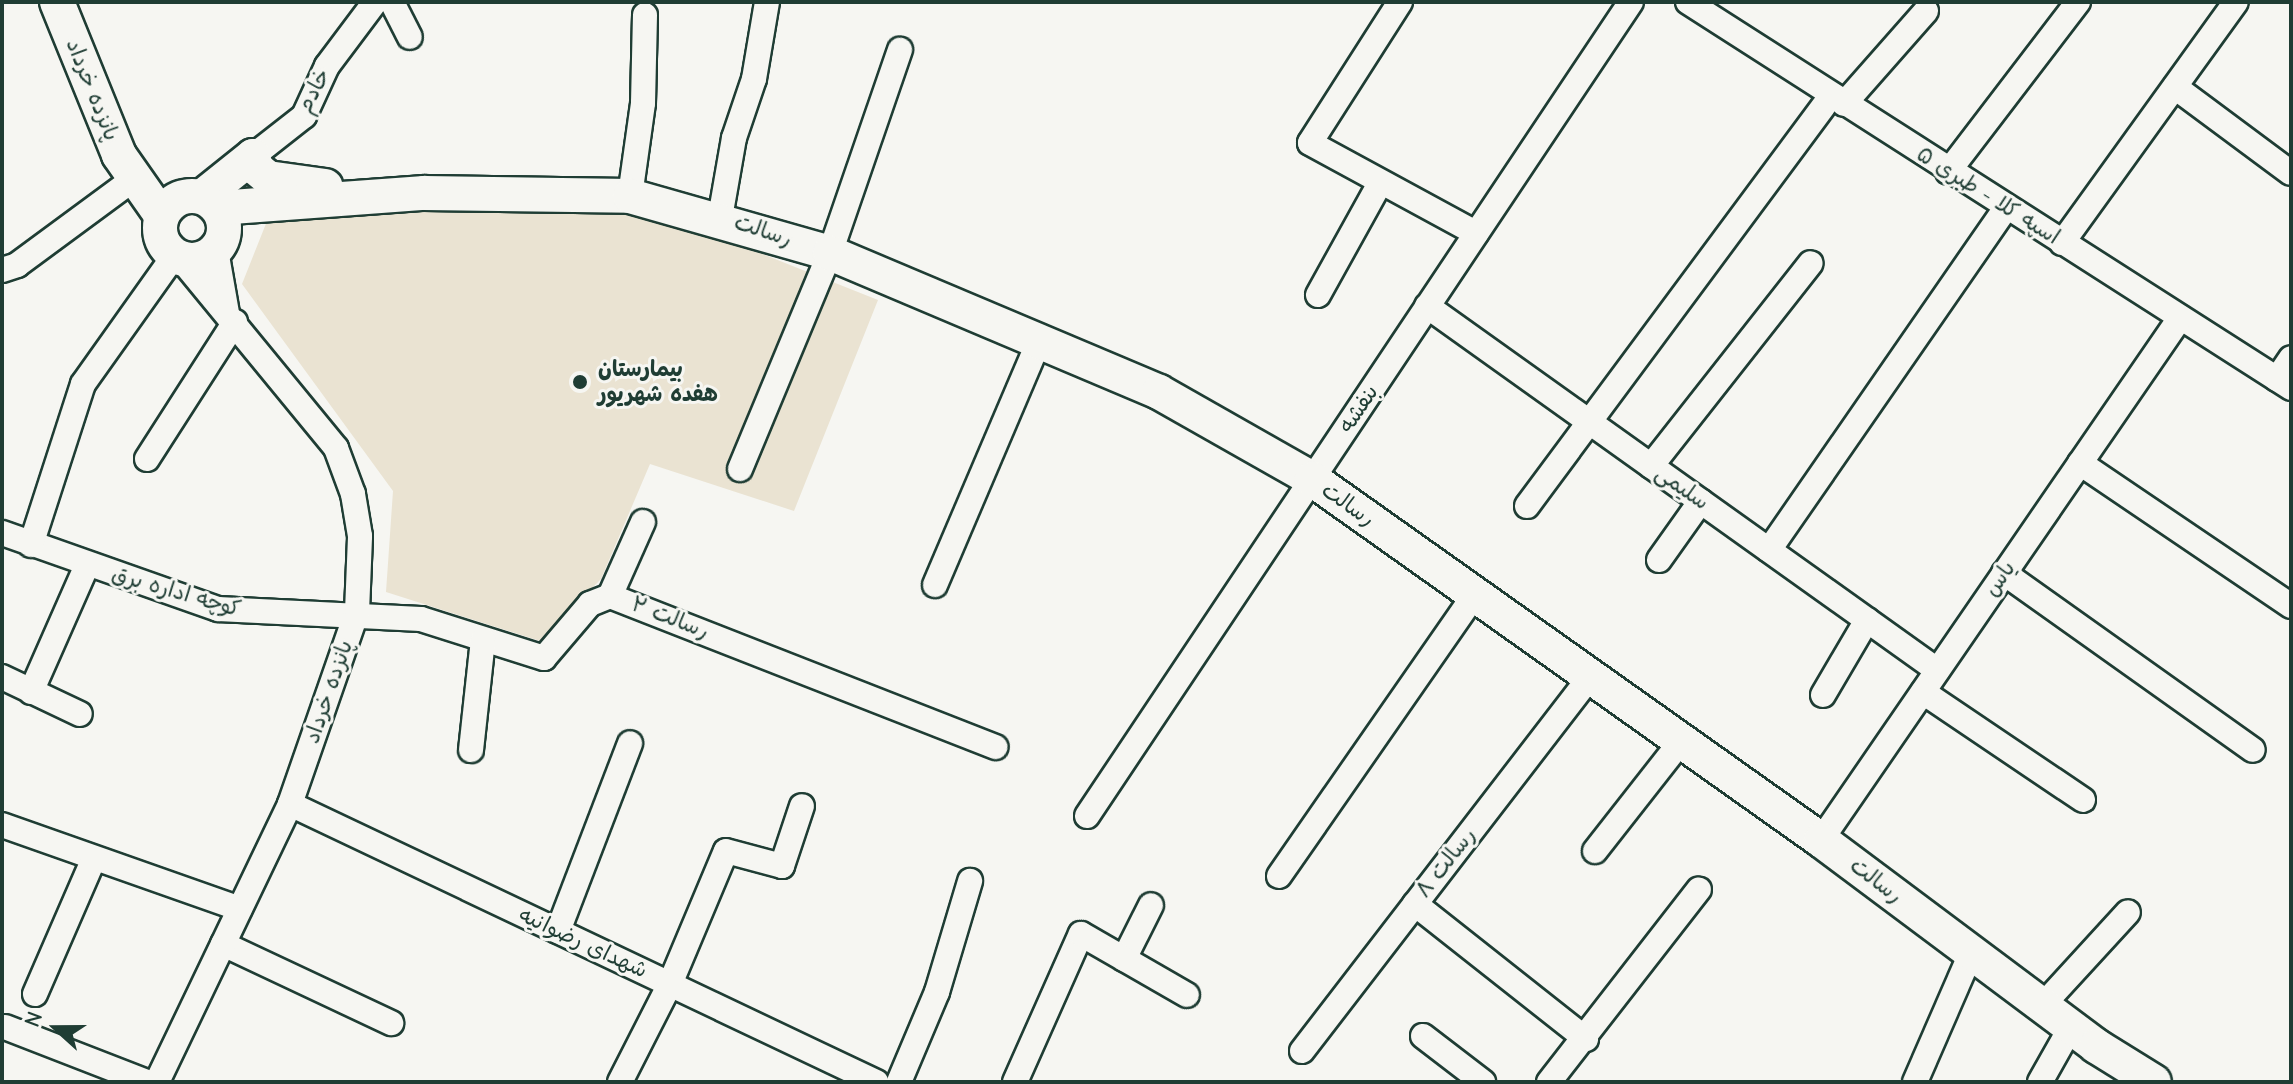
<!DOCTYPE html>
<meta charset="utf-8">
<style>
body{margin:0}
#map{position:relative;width:2293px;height:1084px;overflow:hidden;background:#f6f6f2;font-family:"Comic Neue","Playpen Sans Arabic",sans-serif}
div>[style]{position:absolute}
.built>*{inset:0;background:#eae3d2}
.roads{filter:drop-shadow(2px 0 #1f3d34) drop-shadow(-2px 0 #1f3d34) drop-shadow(0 2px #1f3d34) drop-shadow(0 -2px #1f3d34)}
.minor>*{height:24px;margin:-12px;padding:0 12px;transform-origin:12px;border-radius:12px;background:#f6f6f2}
.secondary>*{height:34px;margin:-17px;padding:0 17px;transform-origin:17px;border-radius:17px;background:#f6f6f2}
.secondary>.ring{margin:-17px;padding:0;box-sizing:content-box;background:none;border:34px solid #f6f6f2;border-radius:50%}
.dots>*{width:22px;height:22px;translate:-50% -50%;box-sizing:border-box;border:4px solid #f6f6f2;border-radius:50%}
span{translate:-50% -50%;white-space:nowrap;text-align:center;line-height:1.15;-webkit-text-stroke:6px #f6f6f2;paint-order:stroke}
.street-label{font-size:22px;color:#1f3d34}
.poi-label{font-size:22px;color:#1f3d34;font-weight:700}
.left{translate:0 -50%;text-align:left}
.frame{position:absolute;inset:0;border:4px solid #1f3d34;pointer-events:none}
.north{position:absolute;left:16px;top:988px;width:80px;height:80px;-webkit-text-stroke:6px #f6f6f2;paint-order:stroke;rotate:291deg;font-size:22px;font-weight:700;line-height:32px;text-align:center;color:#1f3d34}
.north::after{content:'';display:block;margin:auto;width:28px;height:36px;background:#1f3d34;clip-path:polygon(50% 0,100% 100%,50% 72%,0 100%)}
</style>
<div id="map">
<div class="built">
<i style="clip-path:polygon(273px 206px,652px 210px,878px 300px,794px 511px,650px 464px,601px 579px,540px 641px,386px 592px,393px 491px,242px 284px)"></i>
</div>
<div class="roads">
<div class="minor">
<i style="left:392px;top:2px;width:39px;rotate:63deg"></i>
<i style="left:1400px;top:2px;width:167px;rotate:122.6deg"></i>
<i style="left:1310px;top:143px;width:189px;rotate:28.5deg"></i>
<i style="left:1688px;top:2px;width:716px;rotate:32.62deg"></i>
<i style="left:2175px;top:87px;width:144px;rotate:36.6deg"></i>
<i style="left:1844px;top:104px;width:124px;rotate:-48.6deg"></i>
<i style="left:253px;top:156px;width:65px;rotate:-38.1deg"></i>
<i style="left:304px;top:116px;width:55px;rotate:-65.3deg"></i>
<i style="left:327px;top:66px;width:80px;rotate:-53.1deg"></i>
<i style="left:1948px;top:172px;width:214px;rotate:-52.6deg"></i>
<i style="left:630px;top:196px;width:94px;rotate:-82deg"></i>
<i style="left:643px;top:103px;width:88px;rotate:-88.7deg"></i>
<i style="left:720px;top:218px;width:81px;rotate:-80.1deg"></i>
<i style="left:734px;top:138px;width:62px;rotate:-71.3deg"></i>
<i style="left:754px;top:79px;width:78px;rotate:-80.4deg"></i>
<i style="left:2062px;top:243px;width:297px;rotate:-54.2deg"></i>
<i style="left:216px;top:250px;width:64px;rotate:80.1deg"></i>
<i style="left:2px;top:270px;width:16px;rotate:-18deg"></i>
<i style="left:17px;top:265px;width:147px;rotate:-36.4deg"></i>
<i style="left:1318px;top:295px;width:128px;rotate:-61deg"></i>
<i style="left:1427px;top:306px;width:627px;rotate:35.52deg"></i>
<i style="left:2277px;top:379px;width:25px;rotate:-56deg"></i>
<i style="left:147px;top:459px;width:163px;rotate:-57.3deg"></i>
<i style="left:2080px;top:463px;width:255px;rotate:34.1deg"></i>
<i style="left:1651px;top:466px;width:258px;rotate:-51.8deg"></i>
<i style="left:740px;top:469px;width:234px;rotate:-67.4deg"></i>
<i style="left:830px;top:253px;width:215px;rotate:-71deg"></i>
<i style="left:1527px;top:506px;width:510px;rotate:-53.44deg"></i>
<i style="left:2px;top:533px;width:229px;rotate:19.4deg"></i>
<i style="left:218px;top:609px;width:203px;rotate:2.8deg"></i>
<i style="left:421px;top:619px;width:129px;rotate:17.6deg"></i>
<i style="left:544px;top:658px;width:71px;rotate:-49.6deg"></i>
<i style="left:590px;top:604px;width:22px;rotate:-22deg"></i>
<i style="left:610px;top:596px;width:414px;rotate:21.4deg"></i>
<i style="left:31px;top:545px;width:169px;rotate:-72.1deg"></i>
<i style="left:83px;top:384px;width:157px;rotate:-54.6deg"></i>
<i style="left:1769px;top:550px;width:416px;rotate:-55.3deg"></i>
<i style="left:1659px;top:560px;width:72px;rotate:-54.6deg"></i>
<i style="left:2004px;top:573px;width:305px;rotate:35.4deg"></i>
<i style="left:935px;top:585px;width:267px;rotate:-66.9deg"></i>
<i style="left:610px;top:596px;width:81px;rotate:-66deg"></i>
<i style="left:2px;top:677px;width:86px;rotate:25.4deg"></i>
<i style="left:31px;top:692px;width:139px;rotate:-66.2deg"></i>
<i style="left:1923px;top:692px;width:193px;rotate:34deg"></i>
<i style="left:1823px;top:695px;width:87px;rotate:-59.6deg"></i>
<i style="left:471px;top:750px;width:111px;rotate:-83.8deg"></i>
<i style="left:290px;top:804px;width:649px;rotate:25.38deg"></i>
<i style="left:1087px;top:816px;width:979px;rotate:-56.25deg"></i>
<i style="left:2px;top:825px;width:252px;rotate:19.4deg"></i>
<i style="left:1821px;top:840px;width:634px;rotate:-55.48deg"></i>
<i style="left:1595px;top:851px;width:141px;rotate:-51.9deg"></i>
<i style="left:1279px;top:876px;width:343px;rotate:-55.2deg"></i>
<i style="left:1415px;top:904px;width:218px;rotate:38.3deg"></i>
<i style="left:558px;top:931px;width:201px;rotate:-69deg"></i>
<i style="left:223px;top:944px;width:186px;rotate:25.2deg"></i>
<i style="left:1124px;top:959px;width:60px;rotate:-63.4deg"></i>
<i style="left:35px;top:994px;width:148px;rotate:-66.5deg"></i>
<i style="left:2042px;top:1006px;width:127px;rotate:-47.5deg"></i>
<i style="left:5px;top:1027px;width:152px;rotate:21.2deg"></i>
<i style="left:1423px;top:1036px;width:76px;rotate:37.5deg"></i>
<i style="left:1302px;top:1051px;width:473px;rotate:-52.4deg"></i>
<i style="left:157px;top:1082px;width:308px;rotate:-64.4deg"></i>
<i style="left:290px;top:804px;width:203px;rotate:-70.8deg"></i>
<i style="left:357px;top:612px;width:76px;rotate:-87.7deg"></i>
<i style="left:360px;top:536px;width:43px;rotate:-99.5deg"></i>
<i style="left:353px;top:494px;width:49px;rotate:-110.3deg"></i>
<i style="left:336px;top:448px;width:244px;rotate:-129.4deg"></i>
<i style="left:620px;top:1082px;width:110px;rotate:-63deg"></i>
<i style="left:670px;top:984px;width:144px;rotate:-67.2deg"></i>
<i style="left:726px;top:851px;width:58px;rotate:15deg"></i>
<i style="left:782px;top:866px;width:63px;rotate:-71.6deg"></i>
<i style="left:899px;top:1082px;width:98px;rotate:-67.1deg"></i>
<i style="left:937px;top:992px;width:116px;rotate:-73.4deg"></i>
<i style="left:1015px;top:1082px;width:162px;rotate:-66deg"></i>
<i style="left:1081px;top:934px;width:122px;rotate:29.9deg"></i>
<i style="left:1549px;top:1082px;width:244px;rotate:-52.1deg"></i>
<i style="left:1915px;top:1082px;width:141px;rotate:-66.5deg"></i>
<i style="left:2040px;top:1082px;width:63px;rotate:-60.6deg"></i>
</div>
<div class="secondary">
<i style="left:57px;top:2px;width:165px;rotate:67.9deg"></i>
<i style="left:119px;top:155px;width:73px;rotate:55deg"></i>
<i class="ring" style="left:160px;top:196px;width:30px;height:30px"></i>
<i style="left:203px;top:196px;width:64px;rotate:-38.7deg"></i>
<i style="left:253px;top:156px;width:12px;rotate:76deg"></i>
<i style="left:256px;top:168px;width:16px;rotate:40deg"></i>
<i style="left:268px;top:178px;width:58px;rotate:8deg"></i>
<i style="left:218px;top:208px;width:207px;rotate:-4.2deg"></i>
<i style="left:424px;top:193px;width:206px;rotate:0.8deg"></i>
<i style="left:630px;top:196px;width:208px;rotate:15.9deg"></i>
<i style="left:830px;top:253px;width:357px;rotate:22.9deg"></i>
<i style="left:1159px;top:392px;width:176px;rotate:29.6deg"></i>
<i style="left:1312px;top:479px;width:624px;rotate:35.35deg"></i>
<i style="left:1821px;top:840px;width:344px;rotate:36.8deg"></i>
<i style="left:2096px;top:1046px;width:68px;rotate:31.8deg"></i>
</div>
</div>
<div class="dots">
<i style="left:580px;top:382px;background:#1f3d34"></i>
</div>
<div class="street-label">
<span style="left:92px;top:90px;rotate:68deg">پانزده خرداد</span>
<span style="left:314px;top:91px;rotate:-62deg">خادم</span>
<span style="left:1988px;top:196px;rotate:32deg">اسپه کلا - طبری ۵</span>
<span style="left:763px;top:231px;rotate:18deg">رسالت</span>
<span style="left:1359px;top:409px;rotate:-56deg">بنفشه</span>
<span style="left:1682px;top:488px;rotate:35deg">سلیمی</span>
<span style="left:1348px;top:505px;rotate:35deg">رسالت</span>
<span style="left:2000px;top:579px;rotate:-55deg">یاس</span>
<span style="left:176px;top:592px;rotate:16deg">کوچه اداره برق</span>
<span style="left:670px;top:618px;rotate:21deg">رسالت ۲</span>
<span style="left:329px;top:692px;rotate:-71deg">پانزده خرداد</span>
<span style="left:1446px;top:863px;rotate:-52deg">رسالت ۸</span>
<span style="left:1876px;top:881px;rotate:37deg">رسالت</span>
<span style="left:583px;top:943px;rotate:25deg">شهدای رضوانیه</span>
</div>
<div class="poi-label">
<span class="left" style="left:598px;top:382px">بیمارستان<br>هفده شهریور</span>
</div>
<div class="frame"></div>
<div class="north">N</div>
</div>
